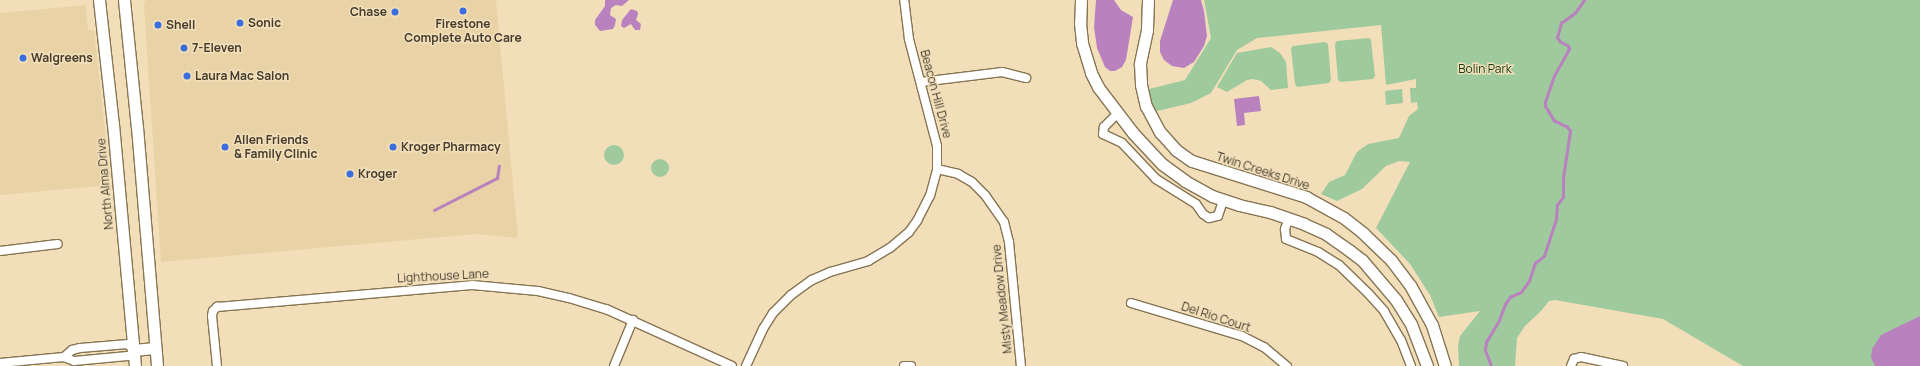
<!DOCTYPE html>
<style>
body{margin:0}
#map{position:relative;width:1920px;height:366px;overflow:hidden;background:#f2dfba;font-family:Manrope,sans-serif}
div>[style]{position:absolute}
.built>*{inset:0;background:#e9d2a6}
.green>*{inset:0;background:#9fca9d}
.round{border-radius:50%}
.water>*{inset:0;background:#b982be}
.stream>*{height:2.5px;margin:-1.25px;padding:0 1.25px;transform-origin:1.25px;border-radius:1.25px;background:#b982be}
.roads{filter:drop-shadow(1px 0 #867553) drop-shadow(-1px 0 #867553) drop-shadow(0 1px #867553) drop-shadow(0 -1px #867553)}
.street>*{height:8px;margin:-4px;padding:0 4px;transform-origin:4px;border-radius:4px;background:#fff}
.secondary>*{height:11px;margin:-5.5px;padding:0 5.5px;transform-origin:5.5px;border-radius:5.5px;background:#fff}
.dots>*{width:11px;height:11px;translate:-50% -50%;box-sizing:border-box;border:2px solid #f2dfba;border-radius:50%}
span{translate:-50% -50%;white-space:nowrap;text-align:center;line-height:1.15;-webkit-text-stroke:3px #f2dfba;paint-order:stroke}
.poi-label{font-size:12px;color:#443c2d;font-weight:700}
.right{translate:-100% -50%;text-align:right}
.left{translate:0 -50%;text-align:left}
.park-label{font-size:12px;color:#123c13}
.street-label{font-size:12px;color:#443c2d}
</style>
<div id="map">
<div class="built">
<i style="clip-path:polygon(145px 0,496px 0,518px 238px,476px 234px,161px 262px,144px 6px)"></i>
<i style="clip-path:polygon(86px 5px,88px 30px,94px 30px,111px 185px,0 195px,0 13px)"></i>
</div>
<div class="green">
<i style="clip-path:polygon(1204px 0,1920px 0,1920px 366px,1743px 366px,1663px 319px,1555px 300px,1549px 301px,1541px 311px,1525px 326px,1517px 338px,1515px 366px,1459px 366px,1458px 346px,1460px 336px,1480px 311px,1439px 317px,1430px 295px,1410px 264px,1376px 228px,1410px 162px,1399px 161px,1386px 166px,1362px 189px,1337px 201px,1321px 194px,1329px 182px,1345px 175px,1357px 152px,1368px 144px,1399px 138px,1409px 116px,1418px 109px,1417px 102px,1411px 103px,1410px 88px,1416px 88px,1416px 79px,1386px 85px,1381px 25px,1257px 38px,1237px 50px,1211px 93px,1191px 103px,1153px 112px,1148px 94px,1149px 89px,1185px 80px,1211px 38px)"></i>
<i style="clip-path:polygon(1369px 38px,1371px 40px,1375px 76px,1373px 79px,1341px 82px,1338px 80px,1335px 44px,1337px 41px)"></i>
<i style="clip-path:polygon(1325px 42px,1328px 44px,1331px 80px,1329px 83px,1297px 87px,1295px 84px,1291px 48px,1293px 46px)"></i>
<i style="clip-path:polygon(1271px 47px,1280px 53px,1286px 62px,1288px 88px,1271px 90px,1261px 81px,1253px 79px,1247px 80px,1227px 92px,1217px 87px,1237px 53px)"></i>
<i style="clip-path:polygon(1402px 89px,1403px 103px,1386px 105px,1385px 91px)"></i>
<i class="round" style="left:604px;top:145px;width:20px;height:20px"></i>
<i class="round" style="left:651px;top:159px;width:18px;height:18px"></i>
</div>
<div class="water">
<i style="clip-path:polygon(605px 0,629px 0,622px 6px,616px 5px,611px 8px,610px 15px,616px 19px,615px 25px,613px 29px,600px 31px,595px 25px,595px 20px,605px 6px)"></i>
<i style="clip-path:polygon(1096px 0,1114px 0,1121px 10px,1133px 17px,1126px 60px,1122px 67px,1115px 71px,1110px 71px,1105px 67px,1097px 48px,1094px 27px)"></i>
<i style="clip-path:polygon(1173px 0,1201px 0,1204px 11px,1207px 36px,1204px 46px,1194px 62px,1184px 68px,1172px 66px,1164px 60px,1160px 52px,1160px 41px)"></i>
<i style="clip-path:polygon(631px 9px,637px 11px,638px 14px,636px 20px,641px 24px,640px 30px,635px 30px,631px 24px,624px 28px,621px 26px,622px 20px)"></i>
<i style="clip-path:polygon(1259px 96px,1261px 111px,1244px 113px,1245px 125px,1237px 126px,1234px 99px)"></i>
<i style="clip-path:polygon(1920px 316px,1920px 366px,1875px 366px,1871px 358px,1872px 349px,1881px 335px)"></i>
</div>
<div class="stream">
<i style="left:434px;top:210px;width:71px;rotate:-26.9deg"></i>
<i style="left:497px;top:178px;width:12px;rotate:-81deg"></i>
<i style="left:1491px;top:366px;width:17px;rotate:-111deg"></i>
<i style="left:1485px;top:350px;width:8px;rotate:-83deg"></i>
<i style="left:1486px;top:342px;width:26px;rotate:-59deg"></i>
<i style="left:1499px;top:320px;width:17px;rotate:-69deg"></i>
<i style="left:1505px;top:304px;width:9px;rotate:-54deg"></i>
<i style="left:1510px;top:297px;width:12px;rotate:-24deg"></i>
<i style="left:1521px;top:292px;width:14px;rotate:-54deg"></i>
<i style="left:1529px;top:281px;width:19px;rotate:-72deg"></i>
<i style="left:1535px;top:263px;width:11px;rotate:-38deg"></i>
<i style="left:1544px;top:256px;width:39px;rotate:-72deg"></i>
<i style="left:1556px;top:219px;width:14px;rotate:-86deg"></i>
<i style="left:1557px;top:205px;width:10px;rotate:-53deg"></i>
<i style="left:1563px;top:197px;width:19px;rotate:-90deg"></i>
<i style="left:1563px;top:178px;width:48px;rotate:-81.5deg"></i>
<i style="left:1570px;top:131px;width:5px;rotate:-127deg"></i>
<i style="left:1567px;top:127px;width:14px;rotate:-155deg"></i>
<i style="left:1554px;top:121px;width:17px;rotate:-121deg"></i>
<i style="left:1545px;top:106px;width:4px;rotate:-90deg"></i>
<i style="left:1545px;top:102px;width:28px;rotate:-71deg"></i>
<i style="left:1554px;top:76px;width:31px;rotate:-61deg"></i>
<i style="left:1569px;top:49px;width:3px;rotate:-108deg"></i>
<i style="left:1568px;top:46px;width:9px;rotate:-153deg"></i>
<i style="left:1560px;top:42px;width:5px;rotate:-127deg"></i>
<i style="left:1557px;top:38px;width:16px;rotate:-75deg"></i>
<i style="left:1561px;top:23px;width:17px;rotate:-36deg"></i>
<i style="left:1575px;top:13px;width:16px;rotate:-55deg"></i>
</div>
<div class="roads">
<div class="street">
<i style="left:921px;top:82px;width:82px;rotate:-7deg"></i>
<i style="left:1002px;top:72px;width:25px;rotate:14deg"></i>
<i style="left:1118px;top:113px;width:20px;rotate:135deg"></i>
<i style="left:1104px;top:127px;width:7px;rotate:98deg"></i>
<i style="left:1103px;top:134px;width:21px;rotate:25deg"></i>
<i style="left:1122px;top:143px;width:50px;rotate:46.6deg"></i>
<i style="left:1156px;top:179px;width:47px;rotate:32deg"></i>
<i style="left:1196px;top:204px;width:12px;rotate:55deg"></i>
<i style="left:1203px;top:214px;width:7px;rotate:34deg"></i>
<i style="left:1209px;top:218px;width:9px;rotate:-13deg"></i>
<i style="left:1218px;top:216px;width:16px;rotate:-72deg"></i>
<i style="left:937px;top:169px;width:22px;rotate:13deg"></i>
<i style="left:958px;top:174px;width:16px;rotate:30deg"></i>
<i style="left:972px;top:182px;width:18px;rotate:45deg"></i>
<i style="left:985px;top:195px;width:33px;rotate:55deg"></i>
<i style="left:1004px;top:222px;width:21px;rotate:76deg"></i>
<i style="left:1009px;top:242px;width:125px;rotate:84.5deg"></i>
<i style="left:1289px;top:218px;width:12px;rotate:110deg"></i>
<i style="left:1285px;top:229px;width:10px;rotate:84deg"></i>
<i style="left:1286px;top:239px;width:35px;rotate:22deg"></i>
<i style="left:1318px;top:252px;width:25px;rotate:32deg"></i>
<i style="left:1339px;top:265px;width:40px;rotate:44deg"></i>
<i style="left:1368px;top:293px;width:24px;rotate:48deg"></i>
<i style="left:1384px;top:311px;width:34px;rotate:60deg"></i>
<i style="left:1401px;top:340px;width:28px;rotate:69deg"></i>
<i style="left:0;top:251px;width:58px;rotate:-6.9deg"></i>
<i style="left:1131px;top:303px;width:116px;rotate:16.6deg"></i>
<i style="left:1242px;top:336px;width:25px;rotate:27deg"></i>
<i style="left:1264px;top:347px;width:30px;rotate:40deg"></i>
<i style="left:0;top:363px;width:64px;rotate:-5.4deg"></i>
<i style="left:64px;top:357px;width:11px;rotate:22deg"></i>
<i style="left:74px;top:361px;width:54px;rotate:-5.3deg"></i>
<i style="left:128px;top:356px;width:2px"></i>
<i style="left:130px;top:356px;width:7px;rotate:-63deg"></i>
<i style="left:133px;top:350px;width:8px;rotate:-130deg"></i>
<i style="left:128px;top:344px;width:48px;rotate:175.2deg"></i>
<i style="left:80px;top:348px;width:8px;rotate:166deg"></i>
<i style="left:72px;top:350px;width:11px;rotate:139deg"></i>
<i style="left:217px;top:366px;width:50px;rotate:-95.7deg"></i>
<i style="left:212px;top:316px;width:5px;rotate:-79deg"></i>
<i style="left:213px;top:311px;width:6px;rotate:-45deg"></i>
<i style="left:217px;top:307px;width:256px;rotate:-4.9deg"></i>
<i style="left:472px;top:285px;width:66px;rotate:5.2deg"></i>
<i style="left:538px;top:291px;width:32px;rotate:13deg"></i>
<i style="left:569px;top:298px;width:39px;rotate:17deg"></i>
<i style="left:606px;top:309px;width:138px;rotate:24.3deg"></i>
<i style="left:614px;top:366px;width:50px;rotate:-67.6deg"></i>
<i style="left:746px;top:366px;width:41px;rotate:-65.3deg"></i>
<i style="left:763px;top:329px;width:19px;rotate:-58deg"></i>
<i style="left:773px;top:313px;width:25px;rotate:-45deg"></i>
<i style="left:791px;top:295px;width:26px;rotate:-36deg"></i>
<i style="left:812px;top:280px;width:20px;rotate:-24deg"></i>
<i style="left:830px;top:272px;width:40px;rotate:-16deg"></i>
<i style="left:868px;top:261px;width:26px;rotate:-31deg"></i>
<i style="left:890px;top:248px;width:25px;rotate:-40deg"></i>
<i style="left:909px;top:232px;width:14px;rotate:-54deg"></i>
<i style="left:917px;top:221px;width:28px;rotate:-63deg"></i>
<i style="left:930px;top:196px;width:28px;rotate:-75deg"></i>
<i style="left:937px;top:169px;width:23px;rotate:-90deg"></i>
<i style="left:937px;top:146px;width:111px;rotate:-104.7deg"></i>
<i style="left:909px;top:39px;width:39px;rotate:-97deg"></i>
<i style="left:904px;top:366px;width:7px"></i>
<i style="left:1571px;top:366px;width:8px;rotate:-67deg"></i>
<i style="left:1574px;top:359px;width:7px;rotate:-16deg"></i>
<i style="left:1581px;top:357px;width:43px;rotate:12.1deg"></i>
</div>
<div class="secondary">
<i style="left:99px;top:0;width:125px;rotate:83.6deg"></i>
<i style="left:113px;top:124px;width:243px;rotate:84.8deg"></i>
<i style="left:124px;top:0;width:128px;rotate:84.2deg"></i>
<i style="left:137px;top:127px;width:240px;rotate:85.2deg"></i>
<i style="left:1081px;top:0;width:23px;rotate:92deg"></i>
<i style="left:1080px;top:23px;width:20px;rotate:84deg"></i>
<i style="left:1082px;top:43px;width:31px;rotate:73deg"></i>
<i style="left:1091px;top:73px;width:16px;rotate:63deg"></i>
<i style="left:1098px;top:87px;width:58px;rotate:52.7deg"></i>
<i style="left:1133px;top:133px;width:42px;rotate:46.9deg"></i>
<i style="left:1162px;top:164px;width:29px;rotate:36deg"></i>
<i style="left:1185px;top:181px;width:31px;rotate:29deg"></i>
<i style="left:1212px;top:196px;width:28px;rotate:18deg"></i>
<i style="left:1239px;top:205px;width:32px;rotate:13deg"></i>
<i style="left:1270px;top:212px;width:36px;rotate:19deg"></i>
<i style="left:1304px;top:224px;width:24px;rotate:24deg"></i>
<i style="left:1326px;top:234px;width:29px;rotate:35deg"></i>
<i style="left:1350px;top:251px;width:15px;rotate:37deg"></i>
<i style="left:1362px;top:260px;width:52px;rotate:49.6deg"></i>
<i style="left:1396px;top:300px;width:28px;rotate:58deg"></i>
<i style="left:1411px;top:324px;width:45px;rotate:69.1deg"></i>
<i style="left:1148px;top:0;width:30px;rotate:92deg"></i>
<i style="left:1147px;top:30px;width:35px;rotate:102deg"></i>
<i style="left:1140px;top:64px;width:21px;rotate:87deg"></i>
<i style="left:1141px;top:85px;width:22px;rotate:77deg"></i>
<i style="left:1146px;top:106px;width:30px;rotate:62deg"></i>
<i style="left:1160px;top:132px;width:24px;rotate:48deg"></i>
<i style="left:1176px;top:150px;width:19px;rotate:35deg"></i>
<i style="left:1192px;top:161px;width:120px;rotate:17.5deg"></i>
<i style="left:1306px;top:197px;width:43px;rotate:28.9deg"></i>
<i style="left:1344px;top:218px;width:24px;rotate:38deg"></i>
<i style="left:1363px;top:233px;width:39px;rotate:44deg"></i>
<i style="left:1391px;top:260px;width:31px;rotate:53deg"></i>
<i style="left:1410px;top:285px;width:46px;rotate:61.2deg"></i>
<i style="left:1432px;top:325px;width:43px;rotate:72.4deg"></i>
<i style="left:133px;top:350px;width:22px;rotate:-5deg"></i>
</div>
</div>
<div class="dots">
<i style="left:463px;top:11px;background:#3c6ddd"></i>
<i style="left:395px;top:12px;background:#3c6ddd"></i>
<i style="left:240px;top:23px;background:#3c6ddd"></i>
<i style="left:158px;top:25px;background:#3c6ddd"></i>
<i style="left:184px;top:48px;background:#3c6ddd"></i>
<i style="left:23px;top:58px;background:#3c6ddd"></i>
<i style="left:187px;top:76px;background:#3c6ddd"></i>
<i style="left:225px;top:147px;background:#3c6ddd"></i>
<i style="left:393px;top:147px;background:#3c6ddd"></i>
<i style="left:350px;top:174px;background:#3c6ddd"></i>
</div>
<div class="poi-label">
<span class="right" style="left:387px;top:12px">Chase</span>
<span class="left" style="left:248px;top:23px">Sonic</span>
<span style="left:463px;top:31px">Firestone<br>Complete Auto Care</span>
<span class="left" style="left:166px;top:25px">Shell</span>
<span class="left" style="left:192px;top:48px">7-Eleven</span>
<span class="left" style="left:31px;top:58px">Walgreens</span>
<span class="left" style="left:195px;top:76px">Laura Mac Salon</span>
<span class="left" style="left:234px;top:147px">Allen Friends<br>&amp; Family Clinic</span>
<span class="left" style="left:401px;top:147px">Kroger Pharmacy</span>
<span class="left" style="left:358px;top:174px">Kroger</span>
</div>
<div class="park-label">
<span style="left:1485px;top:69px">Bolin Park</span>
</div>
<div class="street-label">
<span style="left:936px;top:94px;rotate:75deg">Beacon Hill Drive</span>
<span style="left:1263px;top:171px;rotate:18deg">Twin Creeks Drive</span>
<span style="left:105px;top:184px;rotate:-95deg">North Alma Drive</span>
<span style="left:443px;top:276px;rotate:-3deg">Lighthouse Lane</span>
<span style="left:1002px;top:299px;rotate:-96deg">Misty Meadow Drive</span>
<span style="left:1216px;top:317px;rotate:18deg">Del Rio Court</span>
</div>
</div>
